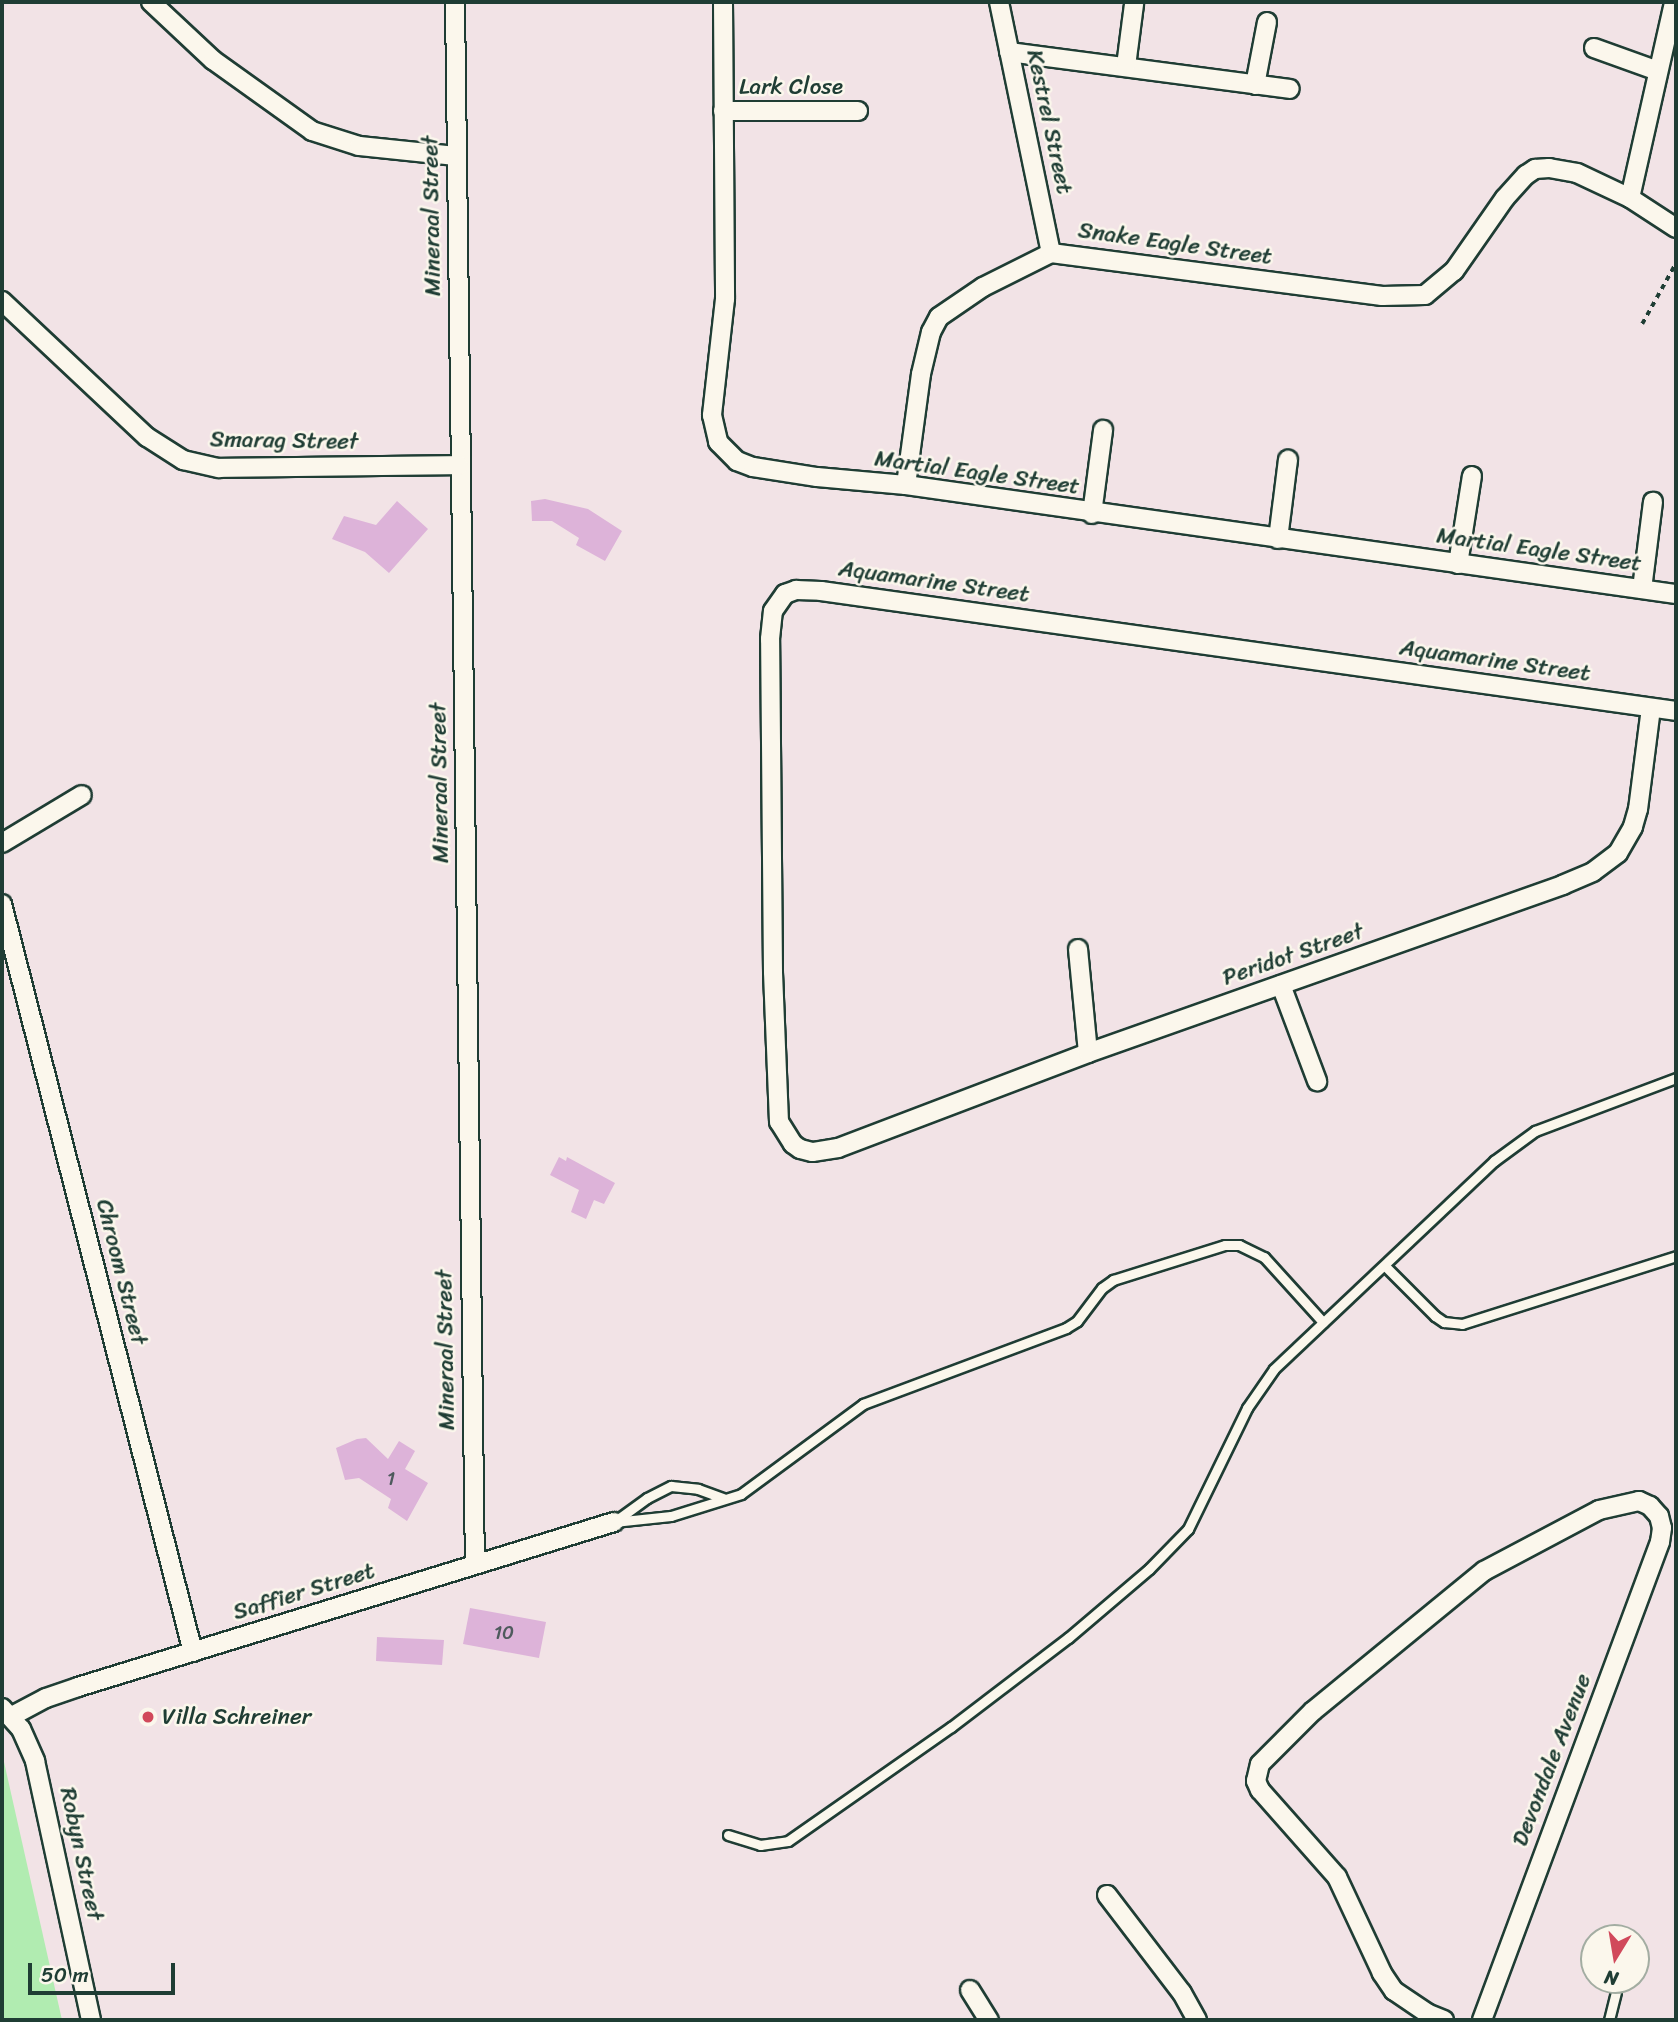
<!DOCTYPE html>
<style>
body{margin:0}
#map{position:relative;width:1678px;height:2022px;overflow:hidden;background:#f2e3e6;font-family:Sriracha,sans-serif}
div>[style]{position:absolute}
.green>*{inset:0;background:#b1ecb1}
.building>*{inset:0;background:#ddb3d9}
.path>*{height:3.5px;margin-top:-1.75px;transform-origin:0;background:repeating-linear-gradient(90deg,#1f3d34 0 5px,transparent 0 10px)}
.roads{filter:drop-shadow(2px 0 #1f3d34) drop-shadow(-2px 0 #1f3d34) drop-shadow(0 2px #1f3d34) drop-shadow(0 -2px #1f3d34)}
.lane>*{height:9px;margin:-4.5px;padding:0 4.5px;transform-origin:4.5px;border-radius:4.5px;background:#fbf7ec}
.street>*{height:18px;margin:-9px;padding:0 9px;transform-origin:9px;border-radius:9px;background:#fbf7ec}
.dots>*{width:19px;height:19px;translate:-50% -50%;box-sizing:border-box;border:4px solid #fbf7ec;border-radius:50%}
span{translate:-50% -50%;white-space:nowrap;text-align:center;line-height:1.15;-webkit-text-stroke:5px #fbf7ec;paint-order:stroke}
.number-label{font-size:19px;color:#4e5a5d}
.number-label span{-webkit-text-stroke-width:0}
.street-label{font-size:23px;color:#1f3d34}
.poi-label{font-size:23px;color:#1f3d34}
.left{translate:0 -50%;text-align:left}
.frame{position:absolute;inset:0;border:4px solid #1f3d34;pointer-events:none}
.north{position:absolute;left:1580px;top:1924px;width:70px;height:70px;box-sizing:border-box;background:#fbf7ec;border:2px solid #a3ada2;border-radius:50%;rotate:191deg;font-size:19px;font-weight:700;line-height:28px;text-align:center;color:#1f3d34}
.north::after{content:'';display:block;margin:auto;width:24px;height:32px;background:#d1495b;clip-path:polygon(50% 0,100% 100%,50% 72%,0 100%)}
.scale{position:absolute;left:28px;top:1963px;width:147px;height:32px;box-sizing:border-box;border:4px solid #1f3d34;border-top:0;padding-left:9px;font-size:21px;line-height:24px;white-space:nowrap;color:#1f3d34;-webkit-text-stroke:5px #fbf7ec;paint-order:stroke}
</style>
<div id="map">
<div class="green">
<i style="clip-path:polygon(2px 1753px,62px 2020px,2px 2020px)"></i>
</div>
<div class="building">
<i style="clip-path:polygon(545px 499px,588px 509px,622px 531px,605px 561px,576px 545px,579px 538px,552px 521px,532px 521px,531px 501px)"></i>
<i style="clip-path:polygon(397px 501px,428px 529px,389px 573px,365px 552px,332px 539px,344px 516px,376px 525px)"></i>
<i style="clip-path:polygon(559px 1157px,566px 1161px,567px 1157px,615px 1183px,604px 1204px,594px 1200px,586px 1219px,571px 1212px,579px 1190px,550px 1175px)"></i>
<i style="clip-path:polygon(366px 1438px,388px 1459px,399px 1441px,415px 1451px,405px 1469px,428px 1483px,407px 1521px,388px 1508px,391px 1499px,359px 1478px,345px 1480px,336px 1448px,357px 1439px)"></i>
<i style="clip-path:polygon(470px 1608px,546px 1622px,539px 1658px,463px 1644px)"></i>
<i style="clip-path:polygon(377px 1637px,444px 1640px,442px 1665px,376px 1661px)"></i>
</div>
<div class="path">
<i style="left:1642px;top:324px;width:70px;rotate:-60.9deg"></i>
</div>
<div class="roads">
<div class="lane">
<i style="left:1385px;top:1266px;width:71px;rotate:45deg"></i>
<i style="left:1435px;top:1316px;width:11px;rotate:34deg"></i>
<i style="left:1444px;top:1322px;width:18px;rotate:6deg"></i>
<i style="left:1462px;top:1324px;width:225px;rotate:-17.6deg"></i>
<i style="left:614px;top:1522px;width:57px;rotate:-6deg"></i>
<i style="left:671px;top:1516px;width:73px;rotate:-17.4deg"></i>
<i style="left:741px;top:1494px;width:152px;rotate:-36.4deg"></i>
<i style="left:863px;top:1404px;width:217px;rotate:-20.5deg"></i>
<i style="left:1066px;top:1328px;width:13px;rotate:-32deg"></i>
<i style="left:1077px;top:1321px;width:41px;rotate:-52.9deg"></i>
<i style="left:1102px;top:1288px;width:14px;rotate:-36deg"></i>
<i style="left:1113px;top:1280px;width:117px;rotate:-17.4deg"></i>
<i style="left:1225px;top:1245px;width:14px"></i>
<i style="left:1239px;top:1245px;width:28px;rotate:26deg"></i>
<i style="left:1264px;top:1257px;width:88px;rotate:47.8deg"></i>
<i style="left:614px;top:1522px;width:41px;rotate:-36deg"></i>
<i style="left:647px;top:1498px;width:27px;rotate:-27deg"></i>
<i style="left:671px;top:1486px;width:27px;rotate:6deg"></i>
<i style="left:698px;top:1489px;width:27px;rotate:20deg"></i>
<i style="left:728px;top:1835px;width:34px;rotate:17deg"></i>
<i style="left:760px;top:1845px;width:28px;rotate:-8deg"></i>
<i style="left:788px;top:1841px;width:199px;rotate:-35deg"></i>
<i style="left:951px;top:1727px;width:147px;rotate:-37.3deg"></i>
<i style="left:1068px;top:1638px;width:106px;rotate:-40.4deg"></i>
<i style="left:1149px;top:1569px;width:56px;rotate:-45.7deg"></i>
<i style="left:1188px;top:1529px;width:135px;rotate:-64deg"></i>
<i style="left:1247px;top:1408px;width:47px;rotate:-55.3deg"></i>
<i style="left:1274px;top:1369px;width:303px;rotate:-43.4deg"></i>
<i style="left:1494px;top:1161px;width:51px;rotate:-36.2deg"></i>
<i style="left:1535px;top:1131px;width:151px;rotate:-20.6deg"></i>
<i style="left:1609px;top:2020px;width:29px;rotate:-76deg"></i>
</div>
<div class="street">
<i style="left:151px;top:2px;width:85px;rotate:43.1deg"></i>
<i style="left:213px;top:60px;width:122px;rotate:35.6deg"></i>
<i style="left:312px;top:131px;width:49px;rotate:17.7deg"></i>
<i style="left:359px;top:146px;width:98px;rotate:5.9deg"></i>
<i style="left:455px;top:2px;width:1562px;rotate:89.27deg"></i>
<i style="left:723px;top:2px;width:297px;rotate:89.6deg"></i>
<i style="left:725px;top:299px;width:117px;rotate:96.4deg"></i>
<i style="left:712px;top:415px;width:28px;rotate:77deg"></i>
<i style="left:718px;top:442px;width:27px;rotate:45deg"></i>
<i style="left:737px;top:461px;width:17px;rotate:21deg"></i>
<i style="left:753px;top:467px;width:65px;rotate:8.9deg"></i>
<i style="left:817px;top:477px;width:89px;rotate:5.1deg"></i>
<i style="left:906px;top:485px;width:778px;rotate:8.06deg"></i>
<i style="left:999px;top:2px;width:256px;rotate:78.3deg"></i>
<i style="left:1594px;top:48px;width:68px;rotate:19.8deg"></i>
<i style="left:1009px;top:52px;width:283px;rotate:7.5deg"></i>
<i style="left:1126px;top:66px;width:63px;rotate:-82.6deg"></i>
<i style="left:1255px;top:85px;width:64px;rotate:-79.2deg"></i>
<i style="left:723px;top:111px;width:135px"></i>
<i style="left:1630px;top:198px;width:201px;rotate:-77.3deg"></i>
<i style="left:2px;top:301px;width:199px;rotate:43.2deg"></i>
<i style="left:147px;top:437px;width:43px;rotate:32.6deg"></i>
<i style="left:183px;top:460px;width:37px;rotate:13deg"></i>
<i style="left:219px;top:468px;width:240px;rotate:-0.7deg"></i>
<i style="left:906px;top:485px;width:112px;rotate:-82.3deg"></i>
<i style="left:921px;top:374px;width:43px;rotate:-76.6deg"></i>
<i style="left:931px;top:332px;width:17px;rotate:-62deg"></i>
<i style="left:939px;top:317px;width:53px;rotate:-34.3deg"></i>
<i style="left:983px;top:287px;width:76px;rotate:-26.6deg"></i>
<i style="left:1051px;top:253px;width:334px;rotate:7.4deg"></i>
<i style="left:1382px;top:296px;width:43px;rotate:-1.3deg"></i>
<i style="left:1425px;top:295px;width:38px;rotate:-40deg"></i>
<i style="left:1454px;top:271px;width:89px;rotate:-55.1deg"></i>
<i style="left:1505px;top:198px;width:31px;rotate:-48deg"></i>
<i style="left:1526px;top:175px;width:11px;rotate:-34deg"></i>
<i style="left:1535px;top:169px;width:14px;rotate:-4deg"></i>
<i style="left:1549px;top:168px;width:28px;rotate:10deg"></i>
<i style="left:1577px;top:173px;width:59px;rotate:25.3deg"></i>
<i style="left:1630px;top:198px;width:55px;rotate:33.1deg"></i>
<i style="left:1092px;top:514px;width:85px;rotate:-82.5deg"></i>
<i style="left:1278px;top:539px;width:80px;rotate:-82.8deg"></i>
<i style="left:1458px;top:564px;width:89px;rotate:-81deg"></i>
<i style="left:1642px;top:589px;width:88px;rotate:-82.8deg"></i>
<i style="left:1651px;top:708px;width:102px;rotate:97.3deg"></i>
<i style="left:1638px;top:809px;width:19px;rotate:106deg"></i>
<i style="left:1633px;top:827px;width:30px;rotate:120deg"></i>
<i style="left:1618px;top:853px;width:31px;rotate:143deg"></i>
<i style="left:1593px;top:872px;width:33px;rotate:157deg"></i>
<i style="left:1563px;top:885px;width:504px;rotate:160.52deg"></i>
<i style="left:1088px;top:1053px;width:267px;rotate:159.2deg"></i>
<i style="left:838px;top:1148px;width:26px;rotate:171deg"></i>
<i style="left:812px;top:1152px;width:12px;rotate:-166deg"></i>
<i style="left:800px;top:1149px;width:9px;rotate:-144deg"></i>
<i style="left:793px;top:1144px;width:26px;rotate:-122deg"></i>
<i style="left:779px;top:1122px;width:150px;rotate:-92.3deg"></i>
<i style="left:773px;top:972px;width:333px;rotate:-90.5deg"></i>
<i style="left:770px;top:639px;width:28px;rotate:-84deg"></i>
<i style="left:773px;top:611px;width:21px;rotate:-55deg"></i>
<i style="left:785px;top:594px;width:12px;rotate:-20deg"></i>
<i style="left:796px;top:590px;width:25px;rotate:2deg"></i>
<i style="left:821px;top:591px;width:863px;rotate:7.99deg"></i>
<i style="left:2px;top:843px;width:93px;rotate:-31deg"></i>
<i style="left:2px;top:904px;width:772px;rotate:75.68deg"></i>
<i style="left:1078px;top:949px;width:104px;rotate:84.5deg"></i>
<i style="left:1281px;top:985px;width:103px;rotate:69.4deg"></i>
<i style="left:2px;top:1708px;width:28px;rotate:48deg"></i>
<i style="left:21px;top:1729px;width:35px;rotate:66deg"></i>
<i style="left:35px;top:1761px;width:265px;rotate:77.8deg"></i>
<i style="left:12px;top:1716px;width:38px;rotate:-28deg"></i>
<i style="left:46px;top:1698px;width:34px;rotate:-19deg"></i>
<i style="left:78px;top:1687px;width:561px;rotate:-17.11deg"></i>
<i style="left:1107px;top:1895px;width:123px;rotate:52.6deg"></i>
<i style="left:1182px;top:1993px;width:31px;rotate:61deg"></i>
<i style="left:970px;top:1990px;width:36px;rotate:58deg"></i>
<i style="left:1444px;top:2020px;width:18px;rotate:-158deg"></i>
<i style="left:1427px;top:2013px;width:40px;rotate:-146deg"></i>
<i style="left:1394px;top:1991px;width:22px;rotate:-124deg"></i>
<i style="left:1382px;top:1973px;width:106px;rotate:-115.1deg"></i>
<i style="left:1337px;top:1877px;width:116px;rotate:-131.5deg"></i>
<i style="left:1260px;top:1790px;width:10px;rotate:-114deg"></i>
<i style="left:1256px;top:1781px;width:17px;rotate:-77deg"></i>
<i style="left:1260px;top:1764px;width:75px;rotate:-45deg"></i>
<i style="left:1313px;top:1711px;width:221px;rotate:-39.3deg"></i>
<i style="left:1484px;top:1571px;width:130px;rotate:-27.9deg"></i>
<i style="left:1599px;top:1510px;width:41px;rotate:-12.7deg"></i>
<i style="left:1639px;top:1501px;width:12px;rotate:24deg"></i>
<i style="left:1650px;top:1506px;width:13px;rotate:48deg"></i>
<i style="left:1659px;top:1516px;width:12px;rotate:76deg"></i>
<i style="left:1662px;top:1528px;width:14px;rotate:98deg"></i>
<i style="left:1660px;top:1542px;width:510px;rotate:110.42deg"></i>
</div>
</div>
<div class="dots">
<i style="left:148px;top:1717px;background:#d1495b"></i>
</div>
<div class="number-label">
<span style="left:391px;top:1479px">1</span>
<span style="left:504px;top:1633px">10</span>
</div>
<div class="street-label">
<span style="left:791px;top:87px">Lark Close</span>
<span style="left:1049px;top:122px;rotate:78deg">Kestrel Street</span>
<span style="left:432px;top:216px;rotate:-91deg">Mineraal Street</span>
<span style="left:1175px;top:244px;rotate:8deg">Snake Eagle Street</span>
<span style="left:284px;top:441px;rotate:1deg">Smarag Street</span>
<span style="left:977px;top:473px;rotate:8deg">Martial Eagle Street</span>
<span style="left:1539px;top:550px;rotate:8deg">Martial Eagle Street</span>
<span style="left:934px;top:582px;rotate:8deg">Aquamarine Street</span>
<span style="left:1495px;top:661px;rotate:8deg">Aquamarine Street</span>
<span style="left:440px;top:783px;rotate:-91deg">Mineraal Street</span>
<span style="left:1293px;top:955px;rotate:-19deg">Peridot Street</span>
<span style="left:121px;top:1272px;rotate:76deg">Chroom Street</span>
<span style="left:446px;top:1350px;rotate:-91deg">Mineraal Street</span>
<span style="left:304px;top:1592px;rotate:-17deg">Saffier Street</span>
<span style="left:1552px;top:1760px;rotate:-69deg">Devondale Avenue</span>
<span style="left:81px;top:1854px;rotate:78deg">Robyn Street</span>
</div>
<div class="poi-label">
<span class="left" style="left:162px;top:1717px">Villa Schreiner</span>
</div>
<div class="frame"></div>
<div class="north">N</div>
<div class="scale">50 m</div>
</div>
